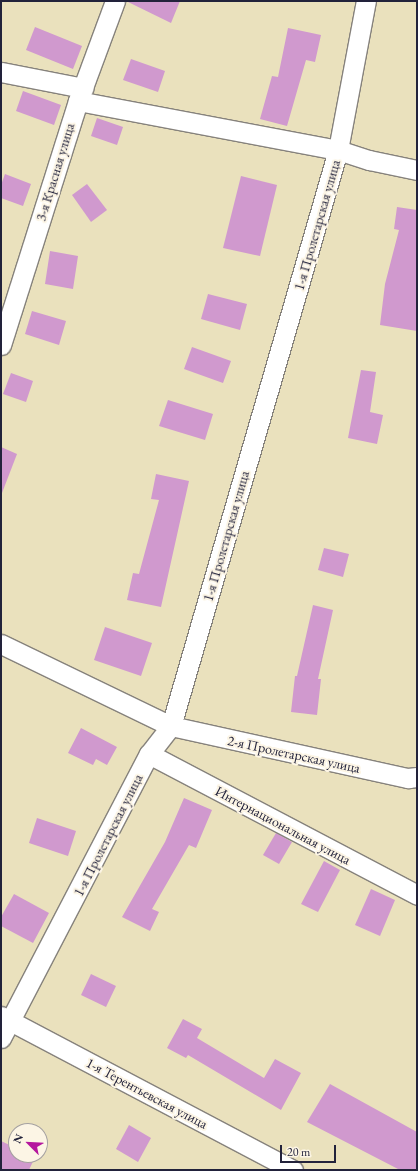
<!DOCTYPE html>
<meta charset="utf-8">
<style>
body{margin:0}
#map{position:relative;width:418px;height:1171px;overflow:hidden;background:#eae1bd;font-family:"EB Garamond",serif}
div>[style]{position:absolute}
.building>*{inset:0;background:#d099ce}
.roads{filter:drop-shadow(1px 0 #86827c) drop-shadow(-1px 0 #86827c) drop-shadow(0 1px #86827c) drop-shadow(0 -1px #86827c)}
.minor>*{height:19px;margin:-9.5px;padding:0 9.5px;transform-origin:9.5px;border-radius:9.5px;background:#fff}
span{translate:-50% -50%;white-space:nowrap;text-align:center;line-height:1.15;-webkit-text-stroke:4px #fcf5e5;paint-order:stroke}
.street-label{font-size:14px;color:#22223b}
.frame{position:absolute;inset:0;border:2px solid #22223b;pointer-events:none}
.north{position:absolute;left:8px;top:1123px;width:40px;height:40px;box-sizing:border-box;background:#fcf5e5;border:1px solid #a5a1a1;border-radius:50%;rotate:294deg;font-size:11px;font-weight:700;line-height:16px;text-align:center;color:#22223b}
.north::after{content:'';display:block;margin:auto;width:14px;height:18px;background:#b5179e;clip-path:polygon(50% 0,100% 100%,50% 72%,0 100%)}
.scale{position:absolute;left:280px;top:1145px;width:56px;height:18px;box-sizing:border-box;border:2px solid #22223b;border-top:0;padding-left:5px;font-size:12px;line-height:14px;white-space:nowrap;color:#22223b;-webkit-text-stroke:3px #fcf5e5;paint-order:stroke}
</style>
<div id="map">
<div class="building">
<i style="clip-path:polygon(126px 1px,180px 1px,171px 23px)"></i>
<i style="clip-path:polygon(35px 27px,82px 46px,73px 69px,26px 50px)"></i>
<i style="clip-path:polygon(288px 28px,321px 35px,315px 62px,306px 60px,287px 126px,260px 119px,272px 76px,278px 77px)"></i>
<i style="clip-path:polygon(131px 59px,165px 71px,158px 92px,123px 80px)"></i>
<i style="clip-path:polygon(23px 91px,61px 105px,54px 125px,16px 111px)"></i>
<i style="clip-path:polygon(97px 118px,123px 127px,117px 145px,91px 136px)"></i>
<i style="clip-path:polygon(5px 174px,31px 184px,23px 206px,1px 198px,1px 185px)"></i>
<i style="clip-path:polygon(241px 176px,277px 185px,260px 256px,223px 248px)"></i>
<i style="clip-path:polygon(87px 184px,107px 210px,91px 222px,72px 195px)"></i>
<i style="clip-path:polygon(397px 207px,417px 210px,417px 331px,380px 325px,385px 284px,399px 230px,394px 229px)"></i>
<i style="clip-path:polygon(50px 251px,78px 256px,73px 289px,45px 284px)"></i>
<i style="clip-path:polygon(208px 294px,247px 304px,240px 330px,201px 319px)"></i>
<i style="clip-path:polygon(32px 311px,66px 321px,59px 345px,25px 334px)"></i>
<i style="clip-path:polygon(192px 347px,231px 361px,223px 383px,184px 369px)"></i>
<i style="clip-path:polygon(361px 370px,376px 372px,370px 412px,383px 415px,377px 444px,348px 438px)"></i>
<i style="clip-path:polygon(11px 373px,33px 381px,26px 402px,3px 394px)"></i>
<i style="clip-path:polygon(168px 400px,213px 414px,205px 440px,159px 426px)"></i>
<i style="clip-path:polygon(1px 447px,17px 454px,2px 493px,1px 493px)"></i>
<i style="clip-path:polygon(156px 474px,189px 481px,161px 607px,127px 600px,133px 573px,139px 574px,159px 500px,151px 499px)"></i>
<i style="clip-path:polygon(324px 548px,349px 554px,343px 577px,318px 570px)"></i>
<i style="clip-path:polygon(313px 605px,333px 610px,318px 679px,321px 679px,317px 715px,291px 712px,295px 676px,297px 676px)"></i>
<i style="clip-path:polygon(105px 627px,152px 643px,141px 676px,94px 660px)"></i>
<i style="clip-path:polygon(81px 728px,117px 747px,107px 765px,96px 759px,93px 765px,68px 753px)"></i>
<i style="clip-path:polygon(184px 798px,212px 810px,196px 848px,189px 845px,152px 909px,159px 912px,150px 931px,122px 917px,165px 842px)"></i>
<i style="clip-path:polygon(37px 818px,76px 831px,68px 856px,29px 843px)"></i>
<i style="clip-path:polygon(276px 833px,292px 842px,279px 864px,263px 855px)"></i>
<i style="clip-path:polygon(324px 861px,340px 870px,318px 912px,301px 904px)"></i>
<i style="clip-path:polygon(371px 889px,395px 900px,380px 936px,355px 925px)"></i>
<i style="clip-path:polygon(14px 894px,49px 913px,33px 943px,1px 926px,1px 917px)"></i>
<i style="clip-path:polygon(91px 974px,116px 986px,106px 1007px,81px 995px)"></i>
<i style="clip-path:polygon(183px 1019px,202px 1029px,197px 1038px,264px 1078px,275px 1059px,301px 1073px,281px 1110px,188px 1055px,186px 1058px,167px 1048px)"></i>
<i style="clip-path:polygon(330px 1084px,417px 1132px,417px 1170px,400px 1170px,307px 1122px)"></i>
<i style="clip-path:polygon(129px 1125px,151px 1138px,138px 1162px,116px 1149px)"></i>
<i style="clip-path:polygon(1px 1141px,16px 1148px,16px 1155px,36px 1155px,29px 1170px,1px 1170px)"></i>
</div>
<div class="roads">
<div class="minor">
<i style="left:1px;top:72px;width:84px;rotate:11deg"></i>
<i style="left:78px;top:101px;width:265px;rotate:10.7deg"></i>
<i style="left:338px;top:150px;width:33px;rotate:18deg"></i>
<i style="left:369px;top:160px;width:49px;rotate:11.8deg"></i>
<i style="left:1px;top:345px;width:256px;rotate:-72.5deg"></i>
<i style="left:78px;top:101px;width:107px;rotate:-69.7deg"></i>
<i style="left:1px;top:644px;width:189px;rotate:25.8deg"></i>
<i style="left:171px;top:726px;width:243px;rotate:12.4deg"></i>
<i style="left:408px;top:778px;width:9px;rotate:-6deg"></i>
<i style="left:149px;top:754px;width:303px;rotate:27.7deg"></i>
<i style="left:1px;top:1016px;width:330px;rotate:27.8deg"></i>
<i style="left:1px;top:1038px;width:320px;rotate:-62.5deg"></i>
<i style="left:149px;top:754px;width:36px;rotate:-52deg"></i>
<i style="left:171px;top:726px;width:600px;rotate:-73.83deg"></i>
<i style="left:338px;top:150px;width:152px;rotate:-79.4deg"></i>
</div>
</div>
<div class="street-label">
<span style="left:55px;top:172px;rotate:-73deg">3-я Красная улица</span>
<span style="left:317px;top:225px;rotate:-74deg">1-я Пролетарская улица</span>
<span style="left:226px;top:536px;rotate:-74deg">1-я Пролетарская улица</span>
<span style="left:294px;top:754px;rotate:12deg">2-я Пролетарская улица</span>
<span style="left:283px;top:825px;rotate:28deg">Интернациональная улица</span>
<span style="left:108px;top:835px;rotate:-63deg">1-я Пролетарская улица</span>
<span style="left:147px;top:1093px;rotate:28deg">1-я Терентьевская улица</span>
</div>
<div class="frame"></div>
<div class="north">N</div>
<div class="scale">20 m</div>
</div>
